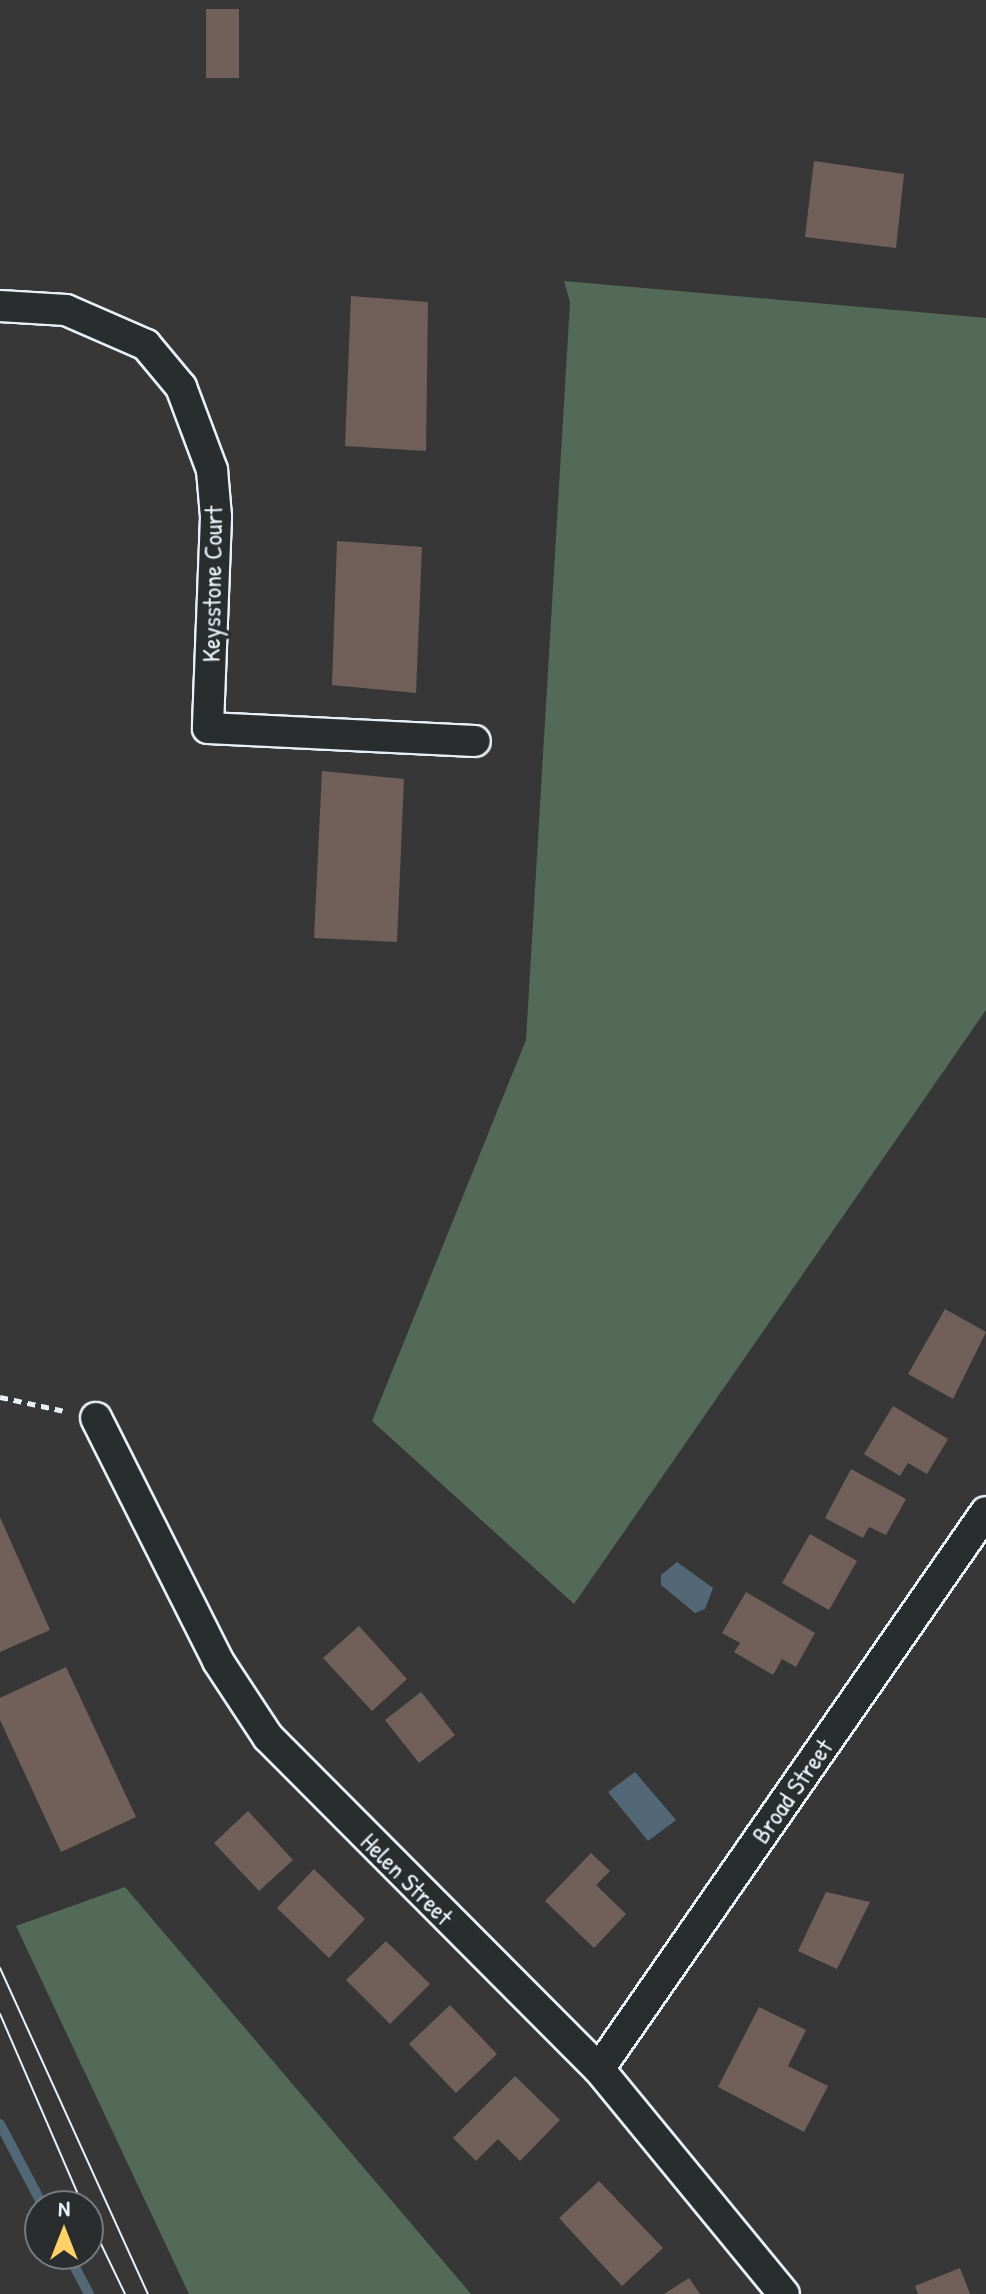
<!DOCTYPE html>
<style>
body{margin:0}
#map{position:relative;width:986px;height:2294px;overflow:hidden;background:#383737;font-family:"Patrick Hand",sans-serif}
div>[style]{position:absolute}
.green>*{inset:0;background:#526a57}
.water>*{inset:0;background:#536877}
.stream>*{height:10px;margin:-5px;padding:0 5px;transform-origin:5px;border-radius:5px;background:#536877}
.building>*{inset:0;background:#716059}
.path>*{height:5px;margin-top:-2.5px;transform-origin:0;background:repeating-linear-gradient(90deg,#e8f1f8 0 8px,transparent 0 14px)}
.roads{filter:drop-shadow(2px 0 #e8f1f8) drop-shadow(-2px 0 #e8f1f8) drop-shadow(0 2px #e8f1f8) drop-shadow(0 -2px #e8f1f8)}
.street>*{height:30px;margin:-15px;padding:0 15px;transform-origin:15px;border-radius:15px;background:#2a2d2e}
.tram>*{height:2px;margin:-1px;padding:0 1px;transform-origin:1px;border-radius:1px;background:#e8f1f8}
span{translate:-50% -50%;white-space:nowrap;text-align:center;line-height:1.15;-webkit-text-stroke:7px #2a2d2e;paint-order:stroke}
.street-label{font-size:26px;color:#e8f1f8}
.north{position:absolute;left:24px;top:2190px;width:80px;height:80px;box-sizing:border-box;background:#2a2d2e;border:2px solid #767b7f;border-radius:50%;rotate:0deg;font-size:22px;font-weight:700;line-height:32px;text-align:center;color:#e8f1f8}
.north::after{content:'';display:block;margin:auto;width:28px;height:36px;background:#ffd166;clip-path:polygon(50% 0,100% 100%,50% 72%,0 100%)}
</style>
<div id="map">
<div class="green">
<i style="clip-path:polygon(564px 281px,986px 318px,986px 1010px,574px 1604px,372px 1421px,526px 1040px,570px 302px)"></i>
<i style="clip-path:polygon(125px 1887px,471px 2294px,189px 2294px,16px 1926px)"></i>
</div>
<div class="water">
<i style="clip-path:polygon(677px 1562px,713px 1588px,705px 1609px,695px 1613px,661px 1585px,661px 1575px)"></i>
<i style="clip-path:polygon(635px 1772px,676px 1820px,648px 1841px,608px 1792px)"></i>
</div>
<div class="stream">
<i style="left:0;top:2124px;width:93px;rotate:62.3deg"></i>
<i style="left:68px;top:2254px;width:45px;rotate:62.3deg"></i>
</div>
<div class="building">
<i style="clip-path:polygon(206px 9px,239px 9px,239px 78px,206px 78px)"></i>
<i style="clip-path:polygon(814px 161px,904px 174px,896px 248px,805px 237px)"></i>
<i style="clip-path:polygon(351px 296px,428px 302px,426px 451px,345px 446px)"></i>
<i style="clip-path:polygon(337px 541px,422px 547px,416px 693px,332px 685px)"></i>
<i style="clip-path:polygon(322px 771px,404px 779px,397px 942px,314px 938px)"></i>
<i style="clip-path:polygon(945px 1309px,986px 1332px,953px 1399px,908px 1374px)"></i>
<i style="clip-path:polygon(893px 1406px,948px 1439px,927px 1474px,908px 1463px,900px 1476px,864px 1454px)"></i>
<i style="clip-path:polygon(851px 1469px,906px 1499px,886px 1535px,869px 1527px,863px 1538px,825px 1518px)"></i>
<i style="clip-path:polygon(0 1517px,50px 1630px,0 1652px)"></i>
<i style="clip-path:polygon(810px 1534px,857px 1561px,829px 1610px,782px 1583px)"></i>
<i style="clip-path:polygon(746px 1592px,815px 1633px,796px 1667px,782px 1659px,773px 1675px,734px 1652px,740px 1643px,722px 1633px)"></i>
<i style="clip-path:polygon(359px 1626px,407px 1679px,372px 1711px,323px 1658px)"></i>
<i style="clip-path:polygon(66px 1667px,136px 1817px,61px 1852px,0 1720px,0 1698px)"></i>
<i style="clip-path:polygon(421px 1692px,455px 1735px,419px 1763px,385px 1720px)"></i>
<i style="clip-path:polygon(248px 1811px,293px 1860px,259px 1891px,214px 1843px)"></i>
<i style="clip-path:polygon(591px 1853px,610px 1871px,596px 1885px,626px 1914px,594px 1948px,545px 1901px)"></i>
<i style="clip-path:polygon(314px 1869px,365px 1919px,329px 1958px,277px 1908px)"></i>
<i style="clip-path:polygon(826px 1892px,870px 1902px,837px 1969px,798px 1951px)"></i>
<i style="clip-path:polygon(386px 1941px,430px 1984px,390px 2024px,346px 1980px)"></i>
<i style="clip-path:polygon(450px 2005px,497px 2054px,456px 2093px,409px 2044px)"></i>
<i style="clip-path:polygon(759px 2007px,806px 2030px,788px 2066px,828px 2086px,804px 2132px,718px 2087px)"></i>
<i style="clip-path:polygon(515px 2076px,560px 2120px,520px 2161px,498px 2139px,476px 2161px,453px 2138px)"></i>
<i style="clip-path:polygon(599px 2181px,663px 2248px,622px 2286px,559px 2218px)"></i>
<i style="clip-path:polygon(960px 2268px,970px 2294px,918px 2294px,915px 2286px)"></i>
<i style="clip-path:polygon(689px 2278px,700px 2294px,664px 2294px)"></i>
</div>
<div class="path">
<i style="left:0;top:1397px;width:66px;rotate:12.2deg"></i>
</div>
<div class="roads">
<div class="street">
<i style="left:0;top:306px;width:66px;rotate:3.5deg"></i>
<i style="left:66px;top:310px;width:87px;rotate:23.6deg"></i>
<i style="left:146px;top:345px;width:55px;rotate:50.2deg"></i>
<i style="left:181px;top:387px;width:89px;rotate:69.5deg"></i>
<i style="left:212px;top:470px;width:47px;rotate:85.1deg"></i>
<i style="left:216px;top:517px;width:211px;rotate:92.2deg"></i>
<i style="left:208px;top:728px;width:267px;rotate:2.8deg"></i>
<i style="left:96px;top:1418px;width:272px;rotate:63.3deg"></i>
<i style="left:218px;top:1661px;width:91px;rotate:56.7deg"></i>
<i style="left:268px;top:1737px;width:469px;rotate:45.1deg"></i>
<i style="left:599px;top:2069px;width:291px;rotate:50.6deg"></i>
<i style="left:599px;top:2069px;width:678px;rotate:-55.21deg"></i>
</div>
</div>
<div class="tram">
<i style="left:0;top:1968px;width:358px;rotate:65.6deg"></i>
<i style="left:0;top:2014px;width:209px;rotate:66.6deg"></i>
<i style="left:88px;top:2217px;width:85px;rotate:64.3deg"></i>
</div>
<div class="street-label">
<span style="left:212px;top:584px;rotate:-89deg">Keysstone Court</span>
<span style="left:792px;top:1791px;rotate:-55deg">Broad Street</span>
<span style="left:407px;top:1879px;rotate:45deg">Helen Street</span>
</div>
<div class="north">N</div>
</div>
